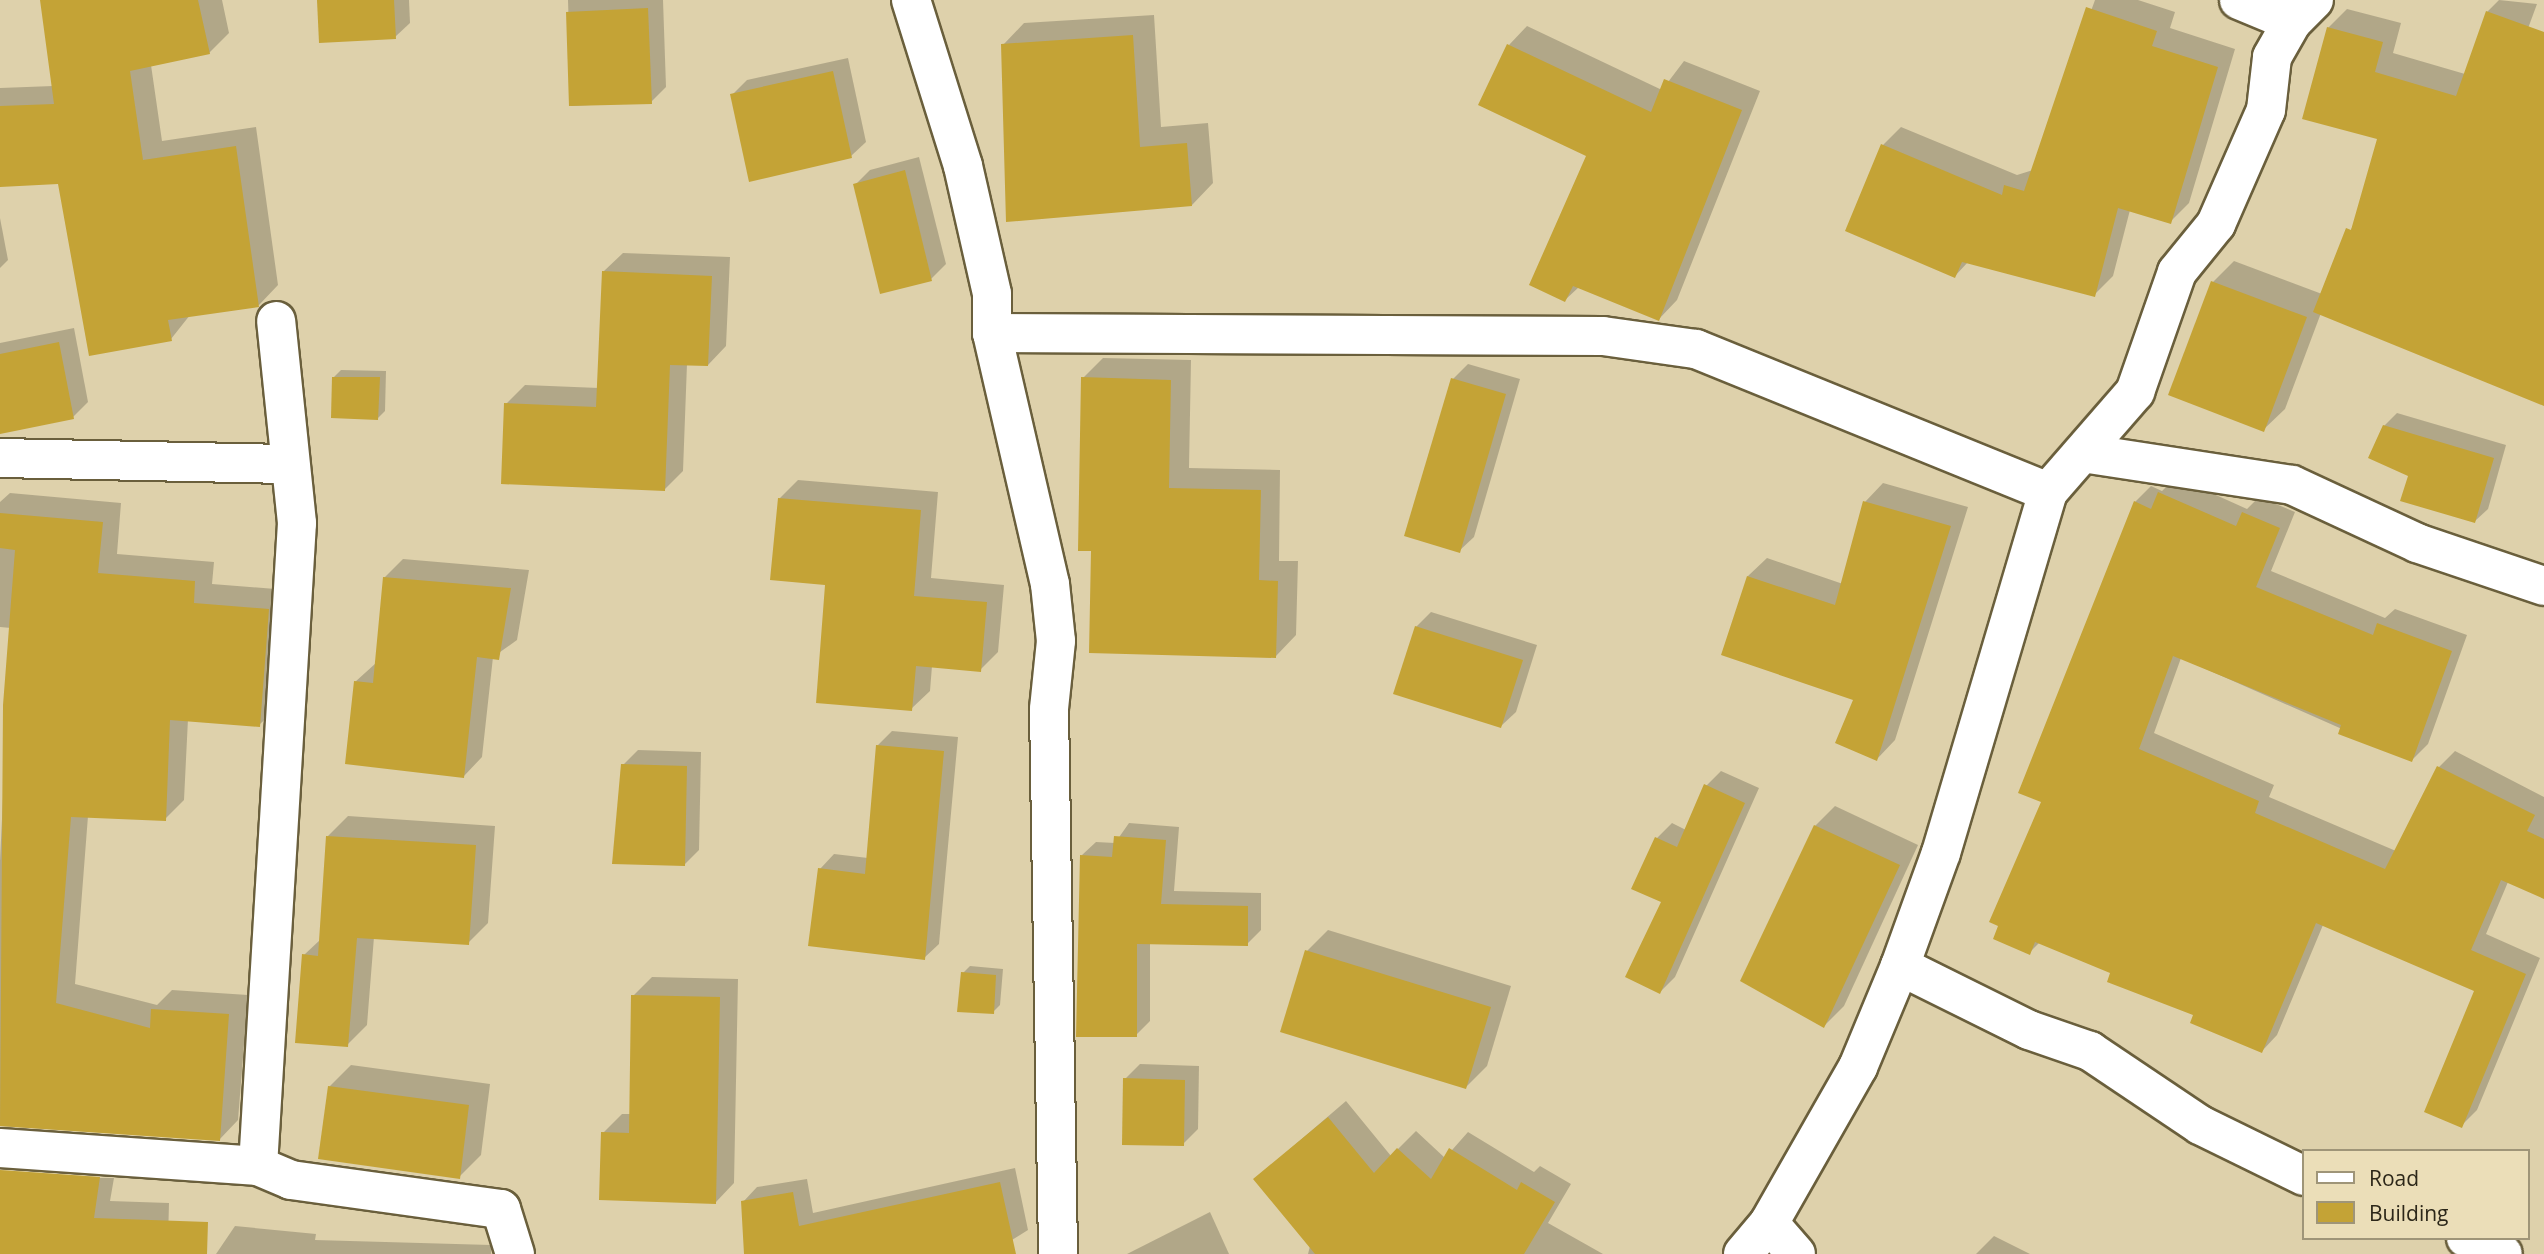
<!DOCTYPE html>
<style>
body{margin:0}
#map{position:relative;width:2544px;height:1254px;overflow:hidden;background:#ded1ab;font-family:"Open Sans",sans-serif}
div>[style]{position:absolute}
.shadow>*{inset:0;background:#0003}
.building>*{inset:0;background:#c4a336}
.roads{filter:drop-shadow(2px 0 #6a5f3c) drop-shadow(-2px 0 #6a5f3c) drop-shadow(0 2px #6a5f3c) drop-shadow(0 -2px #6a5f3c)}
.minor>*{height:38px;margin:-19px;padding:0 19px;transform-origin:19px;border-radius:19px;background:#fff}
span{translate:-50% -50%;white-space:nowrap;text-align:center;line-height:1.15;-webkit-text-stroke:5px #ebdeb8;paint-order:stroke}
.legend{position:absolute;left:2302px;top:1149px;width:228px;height:91px;box-sizing:border-box;background:#ebdeb8;border:2px solid #9f9578;margin:0;padding:9px 12px;list-style:none;font-size:21px;color:#2c2719}
.legend li{display:flex;align-items:center;gap:14px;height:35px}
.legend b{width:35px;border:2px solid #9f9578}
</style>
<div id="map">
<div class="shadow">
<i style="clip-path:polygon(42px 0,222px 0,229px 33px,209px 53px,151px 65px,162px 141px,256px 127px,278px 285px,259px 305px,190px 315px,171px 339px,60px 182px,0 185px,0 88px,53px 86px)"></i>
<i style="clip-path:polygon(319px 0,409px 0,410px 23px,395px 37px)"></i>
<i style="clip-path:polygon(568px 0,663px 0,666px 87px,651px 102px,571px 106px)"></i>
<i style="clip-path:polygon(2095px 0,2138px 0,2175px 12px,2170px 28px,2235px 49px,2189px 203px,2170px 222px,2130px 210px,2113px 276px,2094px 295px,1968px 262px,1955px 276px,1883px 145px,1901px 127px,2017px 175px,2033px 170px)"></i>
<i style="clip-path:polygon(2499px 0,2537px 4px,2516px 61px,2544px 69px,2544px 404px,2321px 313px,2285px 409px,2263px 430px,2213px 282px,2234px 261px,2322px 294px,2355px 221px,2380px 138px,2328px 28px,2347px 9px,2401px 23px,2393px 53px,2465px 74px,2487px 12px)"></i>
<i style="clip-path:polygon(1154px 15px,1161px 127px,1208px 123px,1213px 183px,1192px 205px,1008px 220px,1003px 45px,1024px 23px)"></i>
<i style="clip-path:polygon(1527px 26px,1662px 90px,1684px 61px,1760px 91px,1677px 300px,1659px 319px,1579px 287px,1565px 300px,1589px 155px,1509px 45px)"></i>
<i style="clip-path:polygon(848px 58px,866px 142px,851px 156px,732px 95px,747px 80px)"></i>
<i style="clip-path:polygon(919px 157px,946px 264px,931px 279px,855px 185px,870px 170px)"></i>
<i style="clip-path:polygon(0 218px,8px 260px,0 268px)"></i>
<i style="clip-path:polygon(623px 253px,730px 257px,726px 346px,708px 365px,687px 364px,683px 471px,664px 490px,506px 404px,525px 385px,599px 388px,604px 271px)"></i>
<i style="clip-path:polygon(74px 328px,88px 402px,73px 417px,0 432px,0 343px)"></i>
<i style="clip-path:polygon(1103px 358px,1191px 360px,1189px 468px,1280px 470px,1279px 561px,1298px 561px,1296px 635px,1276px 656px,1083px 378px)"></i>
<i style="clip-path:polygon(1468px 364px,1520px 379px,1474px 537px,1459px 551px,1453px 379px)"></i>
<i style="clip-path:polygon(341px 370px,386px 371px,385px 411px,378px 418px,334px 377px)"></i>
<i style="clip-path:polygon(2397px 413px,2506px 445px,2488px 509px,2475px 521px,2410px 475px,2384px 426px)"></i>
<i style="clip-path:polygon(2176px 477px,2247px 509px,2259px 497px,2295px 512px,2271px 571px,2385px 618px,2395px 609px,2467px 635px,2428px 744px,2412px 760px,2181px 658px,2154px 733px,2274px 785px,2269px 797px,2396px 851px,2439px 767px,2455px 751px,2544px 797px,2544px 897px,2508px 882px,2486px 934px,2540px 958px,2477px 1110px,2461px 1126px,2476px 990px,2323px 925px,2277px 1035px,2262px 1051px,2113px 972px,2040px 942px,2029px 953px,2044px 801px,2020px 792px,2135px 502px,2151px 486px,2162px 491px)"></i>
<i style="clip-path:polygon(798px 480px,938px 492px,931px 578px,1004px 585px,998px 652px,980px 670px,932px 666px,930px 691px,911px 709px,779px 499px)"></i>
<i style="clip-path:polygon(1883px 483px,1968px 507px,1895px 740px,1877px 759px,1855px 699px,1723px 654px,1748px 576px,1767px 558px,1843px 584px,1865px 502px)"></i>
<i style="clip-path:polygon(10px 493px,121px 503px,117px 554px,214px 562px,212px 584px,288px 590px,279px 706px,259px 725px,188px 719px,184px 800px,165px 819px,88px 816px,75px 984px,157px 1005px,172px 990px,248px 995px,238px 1120px,219px 1140px,0 1126px,0 861px,11px 628px,0 627px,0 502px)"></i>
<i style="clip-path:polygon(403px 559px,529px 570px,517px 640px,493px 657px,482px 757px,464px 776px,355px 682px,376px 663px,384px 578px)"></i>
<i style="clip-path:polygon(1431px 612px,1537px 645px,1516px 712px,1501px 726px,1416px 627px)"></i>
<i style="clip-path:polygon(892px 731px,958px 737px,939px 944px,924px 958px,820px 869px,834px 854px,868px 858px,877px 746px)"></i>
<i style="clip-path:polygon(638px 750px,701px 752px,699px 850px,685px 864px,623px 765px)"></i>
<i style="clip-path:polygon(1721px 771px,1759px 788px,1675px 977px,1660px 992px,1663px 901px,1657px 838px,1672px 823px,1686px 830px,1706px 786px)"></i>
<i style="clip-path:polygon(1835px 806px,1918px 845px,1844px 1006px,1824px 1026px,1815px 826px)"></i>
<i style="clip-path:polygon(348px 816px,495px 826px,488px 923px,468px 943px,374px 937px,367px 1025px,347px 1045px,304px 955px,321px 939px,328px 836px)"></i>
<i style="clip-path:polygon(1129px 823px,1179px 827px,1174px 891px,1261px 893px,1261px 930px,1247px 944px,1150px 942px,1150px 1021px,1136px 1035px,1082px 855px,1096px 842px,1115px 843px)"></i>
<i style="clip-path:polygon(1328px 930px,1511px 986px,1487px 1066px,1466px 1087px,1307px 951px)"></i>
<i style="clip-path:polygon(970px 966px,1003px 969px,1000px 1005px,993px 1012px,963px 973px)"></i>
<i style="clip-path:polygon(652px 977px,738px 979px,734px 1183px,716px 1202px,603px 1133px,622px 1114px,631px 1114px,633px 996px)"></i>
<i style="clip-path:polygon(1140px 1064px,1199px 1066px,1198px 1129px,1183px 1144px,1125px 1079px)"></i>
<i style="clip-path:polygon(351px 1065px,490px 1084px,481px 1155px,459px 1177px,329px 1087px)"></i>
<i style="clip-path:polygon(1346px 1101px,1391px 1156px,1416px 1131px,1445px 1158px,1468px 1132px,1534px 1172px,1540px 1166px,1571px 1184px,1548px 1223px,1603px 1254px,1308px 1254px,1310px 1246px,1255px 1179px)"></i>
<i style="clip-path:polygon(1015px 1168px,1028px 1230px,989px 1254px,751px 1254px,743px 1202px,757px 1187px,807px 1179px,813px 1213px)"></i>
<i style="clip-path:polygon(39px 1178px,114px 1178px,110px 1201px,169px 1203px,168px 1241px,155px 1254px,0 1254px,0 1189px)"></i>
<i style="clip-path:polygon(1210px 1212px,1229px 1254px,1127px 1254px)"></i>
<i style="clip-path:polygon(235px 1226px,316px 1234px,315px 1240px,491px 1245px,491px 1254px,216px 1254px)"></i>
<i style="clip-path:polygon(1994px 1236px,2030px 1254px,1976px 1254px)"></i>
</div>
<div class="building">
<i style="clip-path:polygon(40px 0,198px 0,210px 54px,130px 71px,143px 160px,236px 146px,259px 307px,168px 320px,172px 341px,89px 356px,58px 184px,0 187px,0 106px,54px 104px)"></i>
<i style="clip-path:polygon(317px 0,394px 0,396px 39px,319px 43px)"></i>
<i style="clip-path:polygon(2086px 7px,2157px 31px,2152px 46px,2218px 67px,2171px 224px,2118px 208px,2095px 297px,1962px 262px,1955px 278px,1845px 231px,1881px 144px,2002px 195px,2004px 185px,2024px 191px)"></i>
<i style="clip-path:polygon(648px 8px,652px 104px,569px 106px,566px 12px)"></i>
<i style="clip-path:polygon(2486px 11px,2544px 32px,2544px 406px,2313px 312px,2346px 228px,2351px 230px,2377px 139px,2302px 119px,2327px 27px,2383px 42px,2375px 72px,2456px 96px)"></i>
<i style="clip-path:polygon(1133px 35px,1140px 147px,1187px 143px,1192px 206px,1006px 222px,1001px 44px)"></i>
<i style="clip-path:polygon(1507px 44px,1651px 112px,1664px 79px,1742px 110px,1659px 321px,1573px 286px,1565px 302px,1529px 285px,1586px 156px,1478px 105px)"></i>
<i style="clip-path:polygon(833px 71px,852px 158px,749px 182px,730px 94px)"></i>
<i style="clip-path:polygon(905px 170px,932px 281px,880px 294px,853px 184px)"></i>
<i style="clip-path:polygon(602px 271px,712px 276px,708px 366px,670px 365px,665px 491px,501px 484px,504px 403px,596px 407px)"></i>
<i style="clip-path:polygon(2211px 281px,2307px 317px,2264px 432px,2168px 395px)"></i>
<i style="clip-path:polygon(59px 342px,74px 419px,0 434px,0 354px)"></i>
<i style="clip-path:polygon(332px 377px,380px 377px,378px 420px,331px 418px)"></i>
<i style="clip-path:polygon(1081px 377px,1171px 380px,1169px 488px,1261px 490px,1259px 580px,1278px 581px,1276px 658px,1089px 653px,1091px 551px,1078px 551px)"></i>
<i style="clip-path:polygon(1451px 378px,1506px 394px,1460px 553px,1404px 536px)"></i>
<i style="clip-path:polygon(2383px 425px,2494px 458px,2475px 523px,2400px 501px,2408px 476px,2368px 458px)"></i>
<i style="clip-path:polygon(2158px 492px,2236px 526px,2242px 512px,2280px 528px,2256px 587px,2373px 635px,2377px 623px,2452px 651px,2412px 762px,2338px 734px,2341px 725px,2173px 656px,2139px 749px,2259px 801px,2255px 813px,2385px 869px,2437px 766px,2535px 815px,2527px 831px,2544px 839px,2544px 899px,2501px 880px,2471px 950px,2526px 974px,2462px 1128px,2424px 1112px,2474px 991px,2316px 923px,2262px 1053px,2190px 1023px,2193px 1015px,2107px 982px,2110px 973px,2035px 942px,2030px 955px,1993px 939px,1998px 926px,1989px 922px,2041px 802px,2018px 793px,2134px 501px,2151px 509px)"></i>
<i style="clip-path:polygon(778px 498px,921px 510px,914px 596px,987px 602px,981px 672px,916px 666px,912px 711px,816px 703px,825px 585px,770px 580px)"></i>
<i style="clip-path:polygon(1863px 501px,1951px 526px,1877px 761px,1835px 743px,1853px 700px,1721px 655px,1747px 576px,1835px 605px)"></i>
<i style="clip-path:polygon(0 513px,103px 522px,98px 573px,195px 581px,194px 603px,269px 609px,260px 727px,170px 720px,166px 821px,71px 817px,56px 1003px,150px 1028px,151px 1009px,229px 1014px,220px 1141px,0 1126px,3px 705px,15px 550px,0 548px)"></i>
<i style="clip-path:polygon(383px 577px,511px 588px,499px 660px,477px 657px,464px 778px,345px 764px,354px 681px,373px 683px)"></i>
<i style="clip-path:polygon(1415px 626px,1523px 660px,1501px 728px,1393px 694px)"></i>
<i style="clip-path:polygon(876px 745px,944px 751px,925px 960px,808px 946px,818px 868px,865px 874px)"></i>
<i style="clip-path:polygon(621px 764px,687px 766px,685px 866px,612px 864px)"></i>
<i style="clip-path:polygon(1704px 784px,1745px 803px,1660px 994px,1625px 977px,1661px 902px,1631px 889px,1655px 837px,1677px 847px)"></i>
<i style="clip-path:polygon(1814px 825px,1900px 865px,1824px 1028px,1740px 981px)"></i>
<i style="clip-path:polygon(326px 836px,476px 845px,469px 945px,357px 938px,348px 1047px,295px 1043px,302px 954px,318px 956px)"></i>
<i style="clip-path:polygon(1114px 836px,1166px 840px,1161px 904px,1248px 906px,1248px 946px,1137px 944px,1137px 1037px,1076px 1037px,1080px 855px,1112px 857px)"></i>
<i style="clip-path:polygon(1305px 950px,1491px 1007px,1466px 1089px,1280px 1032px)"></i>
<i style="clip-path:polygon(961px 972px,996px 975px,994px 1014px,957px 1012px)"></i>
<i style="clip-path:polygon(631px 995px,720px 997px,716px 1204px,599px 1200px,601px 1132px,629px 1133px)"></i>
<i style="clip-path:polygon(1123px 1078px,1185px 1080px,1184px 1146px,1122px 1145px)"></i>
<i style="clip-path:polygon(328px 1086px,469px 1105px,460px 1179px,318px 1159px)"></i>
<i style="clip-path:polygon(1328px 1117px,1374px 1173px,1397px 1148px,1431px 1179px,1449px 1148px,1517px 1190px,1521px 1182px,1555px 1202px,1524px 1254px,1315px 1254px,1253px 1179px)"></i>
<i style="clip-path:polygon(0 1170px,100px 1177px,94px 1218px,208px 1222px,207px 1254px,0 1254px)"></i>
<i style="clip-path:polygon(1000px 1182px,1016px 1254px,744px 1254px,741px 1201px,793px 1192px,799px 1226px)"></i>
</div>
<div class="roads">
<div class="minor">
<i style="left:911px;top:0;width:174px;rotate:72.6deg"></i>
<i style="left:963px;top:166px;width:131px;rotate:77.2deg"></i>
<i style="left:992px;top:294px;width:39px;rotate:90deg"></i>
<i style="left:992px;top:333px;width:258px;rotate:77deg"></i>
<i style="left:1050px;top:584px;width:57px;rotate:84deg"></i>
<i style="left:1056px;top:641px;width:68px;rotate:95.9deg"></i>
<i style="left:1049px;top:709px;width:545px;rotate:89.05deg"></i>
<i style="left:2239px;top:0;width:57px;rotate:22.5deg"></i>
<i style="left:992px;top:333px;width:611px;rotate:0.28deg"></i>
<i style="left:1603px;top:336px;width:94px;rotate:8deg"></i>
<i style="left:1696px;top:349px;width:380px;rotate:22.1deg"></i>
<i style="left:2083px;top:453px;width:211px;rotate:8.7deg"></i>
<i style="left:2292px;top:485px;width:138px;rotate:24.9deg"></i>
<i style="left:2417px;top:543px;width:134px;rotate:18.7deg"></i>
<i style="left:0;top:458px;width:287px;rotate:1.2deg"></i>
<i style="left:1900px;top:966px;width:144px;rotate:26.4deg"></i>
<i style="left:2029px;top:1030px;width:65px;rotate:19deg"></i>
<i style="left:2090px;top:1051px;width:133px;rotate:33.9deg"></i>
<i style="left:2200px;top:1125px;width:116px;rotate:26.1deg"></i>
<i style="left:0;top:1148px;width:259px;rotate:4deg"></i>
<i style="left:258px;top:1166px;width:36px;rotate:23deg"></i>
<i style="left:291px;top:1180px;width:212px;rotate:7.9deg"></i>
<i style="left:501px;top:1209px;width:47px;rotate:72.7deg"></i>
<i style="left:258px;top:1166px;width:644px;rotate:-86.53deg"></i>
<i style="left:297px;top:523px;width:203px;rotate:-95.9deg"></i>
<i style="left:1769px;top:1223px;width:41px;rotate:48.9deg"></i>
<i style="left:2466px;top:1238px;width:40px;rotate:23.4deg"></i>
<i style="left:1743px;top:1254px;width:40px;rotate:-50deg"></i>
<i style="left:1769px;top:1223px;width:180px;rotate:-60.3deg"></i>
<i style="left:1858px;top:1067px;width:109px;rotate:-67.4deg"></i>
<i style="left:1900px;top:966px;width:120px;rotate:-70.1deg"></i>
<i style="left:1941px;top:853px;width:377px;rotate:-73.5deg"></i>
<i style="left:2048px;top:492px;width:133px;rotate:-49deg"></i>
<i style="left:2135px;top:392px;width:127px;rotate:-70.7deg"></i>
<i style="left:2177px;top:272px;width:62px;rotate:-50.9deg"></i>
<i style="left:2216px;top:224px;width:124px;rotate:-66.3deg"></i>
<i style="left:2266px;top:110px;width:53px;rotate:-83.5deg"></i>
<i style="left:2272px;top:57px;width:40px;rotate:-60.3deg"></i>
<i style="left:2292px;top:22px;width:31px;rotate:-45deg"></i>
</div>
</div>
<ul class="legend">
<li><b style="height:9px;background:#fff"></b>Road</li>
<li><b style="height:19px;background:#c4a336"></b>Building</li>
</ul>
</div>
